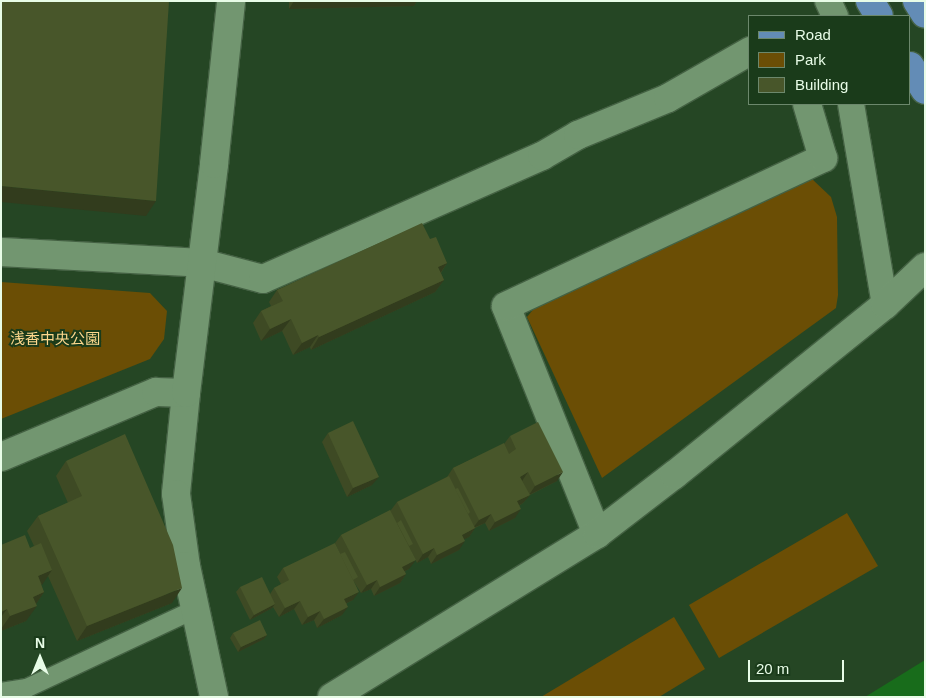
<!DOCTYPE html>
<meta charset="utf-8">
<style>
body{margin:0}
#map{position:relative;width:926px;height:698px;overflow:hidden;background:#254624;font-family:Helvetica,"Noto Sans JP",sans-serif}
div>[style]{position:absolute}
.green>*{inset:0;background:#6b4e05}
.water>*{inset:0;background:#186c1b}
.roads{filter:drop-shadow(1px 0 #446143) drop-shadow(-1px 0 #446143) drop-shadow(0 1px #446143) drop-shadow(0 -1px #446143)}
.service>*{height:18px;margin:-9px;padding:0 9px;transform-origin:9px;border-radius:9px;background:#729670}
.pedestrian>*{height:26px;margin:-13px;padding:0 13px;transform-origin:13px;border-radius:13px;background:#729670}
.minor>*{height:28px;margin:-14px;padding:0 14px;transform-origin:14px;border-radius:14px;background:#729670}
.tertiary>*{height:28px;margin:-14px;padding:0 14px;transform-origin:14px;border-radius:14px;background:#729670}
.primary>*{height:28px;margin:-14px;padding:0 14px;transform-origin:14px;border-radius:14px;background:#638cb6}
.wall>*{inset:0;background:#3e4a24}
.shaded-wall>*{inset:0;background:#323c1d}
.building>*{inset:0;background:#48562a}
span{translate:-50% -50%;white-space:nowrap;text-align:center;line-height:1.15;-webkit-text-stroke:4px #1a3b1a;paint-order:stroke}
.park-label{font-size:15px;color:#fdd78d}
.frame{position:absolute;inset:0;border:2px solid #e8fce7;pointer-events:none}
.legend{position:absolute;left:748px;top:15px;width:162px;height:90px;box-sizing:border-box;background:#1a3b1a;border:1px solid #6c886c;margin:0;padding:6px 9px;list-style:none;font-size:15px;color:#e8fce7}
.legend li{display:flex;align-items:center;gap:10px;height:25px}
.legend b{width:25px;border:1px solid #6c886c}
.north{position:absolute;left:15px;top:633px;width:50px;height:50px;-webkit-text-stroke:4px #1a3b1a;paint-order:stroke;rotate:0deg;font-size:14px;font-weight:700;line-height:20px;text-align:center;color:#e8fce7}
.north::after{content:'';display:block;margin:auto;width:18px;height:22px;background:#e8fce7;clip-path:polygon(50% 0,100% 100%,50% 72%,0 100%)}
.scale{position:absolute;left:748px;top:660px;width:96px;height:22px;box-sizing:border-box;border:2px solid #e8fce7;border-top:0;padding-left:6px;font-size:15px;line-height:18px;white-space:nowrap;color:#e8fce7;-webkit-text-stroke:4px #1a3b1a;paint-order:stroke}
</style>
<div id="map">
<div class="green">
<i style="clip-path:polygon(811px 178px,831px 197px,837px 217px,838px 295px,836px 308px,602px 478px,527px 317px,536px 306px)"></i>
<i style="clip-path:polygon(1px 282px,150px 293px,167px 311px,164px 339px,150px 359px,1px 419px)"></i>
<i style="clip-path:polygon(847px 513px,878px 566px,719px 658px,689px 605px)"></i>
<i style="clip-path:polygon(674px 617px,705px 669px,659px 697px,541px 697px)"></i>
</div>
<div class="water">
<i style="clip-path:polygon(925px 660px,925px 697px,865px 697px)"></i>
</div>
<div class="roads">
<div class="service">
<i style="left:1px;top:692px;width:26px;rotate:-9deg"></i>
<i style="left:27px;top:688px;width:187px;rotate:-25.1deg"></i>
</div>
<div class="pedestrian">
<i style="left:828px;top:1px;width:17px;rotate:65deg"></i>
<i style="left:851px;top:104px;width:204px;rotate:80.4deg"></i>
</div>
<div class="minor">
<i style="left:202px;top:263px;width:63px;rotate:14.7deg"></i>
<i style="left:263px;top:279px;width:305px;rotate:-23.8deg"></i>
<i style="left:542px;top:156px;width:42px;rotate:-30.3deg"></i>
<i style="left:578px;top:135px;width:97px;rotate:-22.3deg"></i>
<i style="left:668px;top:98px;width:95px;rotate:-29.8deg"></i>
<i style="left:186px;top:393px;width:101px;rotate:95.7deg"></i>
<i style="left:176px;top:494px;width:73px;rotate:82.1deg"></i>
<i style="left:186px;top:566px;width:134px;rotate:77.9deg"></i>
<i style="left:597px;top:534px;width:245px;rotate:-111.8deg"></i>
<i style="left:506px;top:306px;width:350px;rotate:-25deg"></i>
<i style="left:823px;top:158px;width:56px;rotate:-106.5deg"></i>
<i style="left:332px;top:697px;width:311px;rotate:-31.6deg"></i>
<i style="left:597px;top:534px;width:97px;rotate:-37.5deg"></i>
<i style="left:674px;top:475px;width:271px;rotate:-38.9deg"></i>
<i style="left:885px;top:305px;width:55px;rotate:-43.5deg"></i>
</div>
<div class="tertiary">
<i style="left:1px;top:252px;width:201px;rotate:3.1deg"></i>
<i style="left:1px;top:457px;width:168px;rotate:-22.8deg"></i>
<i style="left:156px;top:392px;width:30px;rotate:2deg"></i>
<i style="left:186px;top:393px;width:231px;rotate:-83deg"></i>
<i style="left:214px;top:164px;width:164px;rotate:-84deg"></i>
</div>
<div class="primary">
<i style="left:870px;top:1px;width:17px;rotate:59deg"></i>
<i style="left:917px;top:1px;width:15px;rotate:58deg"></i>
<i style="left:910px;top:66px;width:28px;rotate:58deg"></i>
</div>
</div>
<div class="wall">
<i style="clip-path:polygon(289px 1px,417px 1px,414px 6px,289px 9px)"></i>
<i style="clip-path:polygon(430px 239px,447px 263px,441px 273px,444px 280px,435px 292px,311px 350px,310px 347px,293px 355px,282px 331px,261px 341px,253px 323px,261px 311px,271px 306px,269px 302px,277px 290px)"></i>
<i style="clip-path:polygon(328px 433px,372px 485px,347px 497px,322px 442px)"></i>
<i style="clip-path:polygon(510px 436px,557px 481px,530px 495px,523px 503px,519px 506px,515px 518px,489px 531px,485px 523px,475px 528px,469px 537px,464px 539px,459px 550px,431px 564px,428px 557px,417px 563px,410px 549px,409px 569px,405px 571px,406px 574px,400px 583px,374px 596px,371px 589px,361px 593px,354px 582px,353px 600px,347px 603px,342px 615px,317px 628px,314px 620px,302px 625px,294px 609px,279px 617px,273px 607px,272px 608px,250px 620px,236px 592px,240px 587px,270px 594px,274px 588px,281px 584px,277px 577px,283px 568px,340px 554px,335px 543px,341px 535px,391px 510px,397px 502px,447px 477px,453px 468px,504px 444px)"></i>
<i style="clip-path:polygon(66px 461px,172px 603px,77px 641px,48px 576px,41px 585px,44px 592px,36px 604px,26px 621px,1px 631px,1px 545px,30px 548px,34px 546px,27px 531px,38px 516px,68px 503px,56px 476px)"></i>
<i style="clip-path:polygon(233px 633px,267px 635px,264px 639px,238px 652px,230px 638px)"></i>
</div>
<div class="shaded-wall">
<i style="clip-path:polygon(294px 1px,417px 1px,414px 6px,289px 9px)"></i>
<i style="clip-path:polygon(1px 186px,156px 201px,146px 216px,1px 202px)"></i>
<i style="clip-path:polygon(447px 263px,439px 275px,438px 267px)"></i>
<i style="clip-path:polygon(444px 280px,435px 292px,311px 350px,319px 337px)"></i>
<i style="clip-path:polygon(291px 319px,282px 331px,261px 341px,270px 329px)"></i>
<i style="clip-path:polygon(318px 335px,310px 347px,293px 355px,302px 343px)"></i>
<i style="clip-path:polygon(528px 472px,522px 481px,520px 477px)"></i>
<i style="clip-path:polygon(563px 472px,557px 481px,529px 495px,535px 486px)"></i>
<i style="clip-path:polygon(379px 477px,372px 485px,347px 497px,353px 488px)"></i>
<i style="clip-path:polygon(530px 495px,523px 503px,511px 510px,517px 501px)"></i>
<i style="clip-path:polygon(521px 509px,515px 518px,489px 531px,495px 522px)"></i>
<i style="clip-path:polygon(491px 514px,485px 523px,473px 528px,479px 520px)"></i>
<i style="clip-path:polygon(475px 528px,469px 537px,456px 543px,462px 535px)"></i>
<i style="clip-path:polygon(465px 541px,459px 550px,431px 564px,437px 555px)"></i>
<i style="clip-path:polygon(434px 548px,428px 557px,417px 563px,423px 554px)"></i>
<i style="clip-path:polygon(416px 560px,409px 569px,396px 575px,402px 567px)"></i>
<i style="clip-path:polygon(52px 570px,42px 585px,38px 576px)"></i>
<i style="clip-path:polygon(406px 574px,400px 583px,374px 596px,380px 587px)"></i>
<i style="clip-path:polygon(377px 580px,371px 589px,361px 593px,367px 585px)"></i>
<i style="clip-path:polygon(182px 588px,172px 603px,77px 641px,87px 626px)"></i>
<i style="clip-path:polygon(44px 592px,34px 607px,37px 606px,26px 621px,1px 631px,1px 629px,10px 616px,33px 597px)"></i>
<i style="clip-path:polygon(359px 592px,353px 600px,338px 607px,344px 599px)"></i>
<i style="clip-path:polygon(300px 601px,294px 609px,279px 617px,285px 608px)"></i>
<i style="clip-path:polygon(275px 604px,272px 608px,250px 620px,254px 615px)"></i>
<i style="clip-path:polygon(348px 607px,342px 615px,317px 628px,324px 619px)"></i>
<i style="clip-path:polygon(7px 609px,1px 617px,1px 612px)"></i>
<i style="clip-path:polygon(320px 611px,314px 620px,302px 625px,308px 617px)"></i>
<i style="clip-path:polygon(267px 635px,264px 639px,238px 652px,241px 647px)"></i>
</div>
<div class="building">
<i style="clip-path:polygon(1px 1px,169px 1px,156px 201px,1px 186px)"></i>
<i style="clip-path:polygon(422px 223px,430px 239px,436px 237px,447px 263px,438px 267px,444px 280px,319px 337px,318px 335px,302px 343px,291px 319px,270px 329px,261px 311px,283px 301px,277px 290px)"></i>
<i style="clip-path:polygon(353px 421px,379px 477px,353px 488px,328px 433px)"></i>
<i style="clip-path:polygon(538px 422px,563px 472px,535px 486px,528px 472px,520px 477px,530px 495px,517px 501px,521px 509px,495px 522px,491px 514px,479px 520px,453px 468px,504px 443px,509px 454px,516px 449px,510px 436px)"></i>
<i style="clip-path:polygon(125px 434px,173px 545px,182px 588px,87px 626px,38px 516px,82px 496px,66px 461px)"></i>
<i style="clip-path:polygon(449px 476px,475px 528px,462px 535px,465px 541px,437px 555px,434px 548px,423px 554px,397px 502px)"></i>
<i style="clip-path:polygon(458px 488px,470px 512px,468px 514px,455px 489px)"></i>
<i style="clip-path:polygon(390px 510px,416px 560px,402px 567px,406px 574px,380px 587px,377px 580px,367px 585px,341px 535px)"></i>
<i style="clip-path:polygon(401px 520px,413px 544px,409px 546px,397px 523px)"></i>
<i style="clip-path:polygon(25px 535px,30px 548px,41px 543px,52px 570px,38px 576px,44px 592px,33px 597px,37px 606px,10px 616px,7px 609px,1px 612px,1px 545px)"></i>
<i style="clip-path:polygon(335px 543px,359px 592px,344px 599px,348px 607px,324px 619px,320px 611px,308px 617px,300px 601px,285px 608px,274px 588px,289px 580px,283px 568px)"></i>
<i style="clip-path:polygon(345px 552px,358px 577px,353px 580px,340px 554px)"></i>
<i style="clip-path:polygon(262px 577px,275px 604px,254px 615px,240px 587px)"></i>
<i style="clip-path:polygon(260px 620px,267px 635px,241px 647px,233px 633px)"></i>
</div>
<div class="park-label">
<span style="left:55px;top:339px">浅香中央公園</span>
</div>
<div class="frame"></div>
<ul class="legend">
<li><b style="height:6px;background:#638cb6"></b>Road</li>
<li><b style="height:14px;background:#6b4e05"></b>Park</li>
<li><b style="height:14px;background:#48562a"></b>Building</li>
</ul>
<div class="north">N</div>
<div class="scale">20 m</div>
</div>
